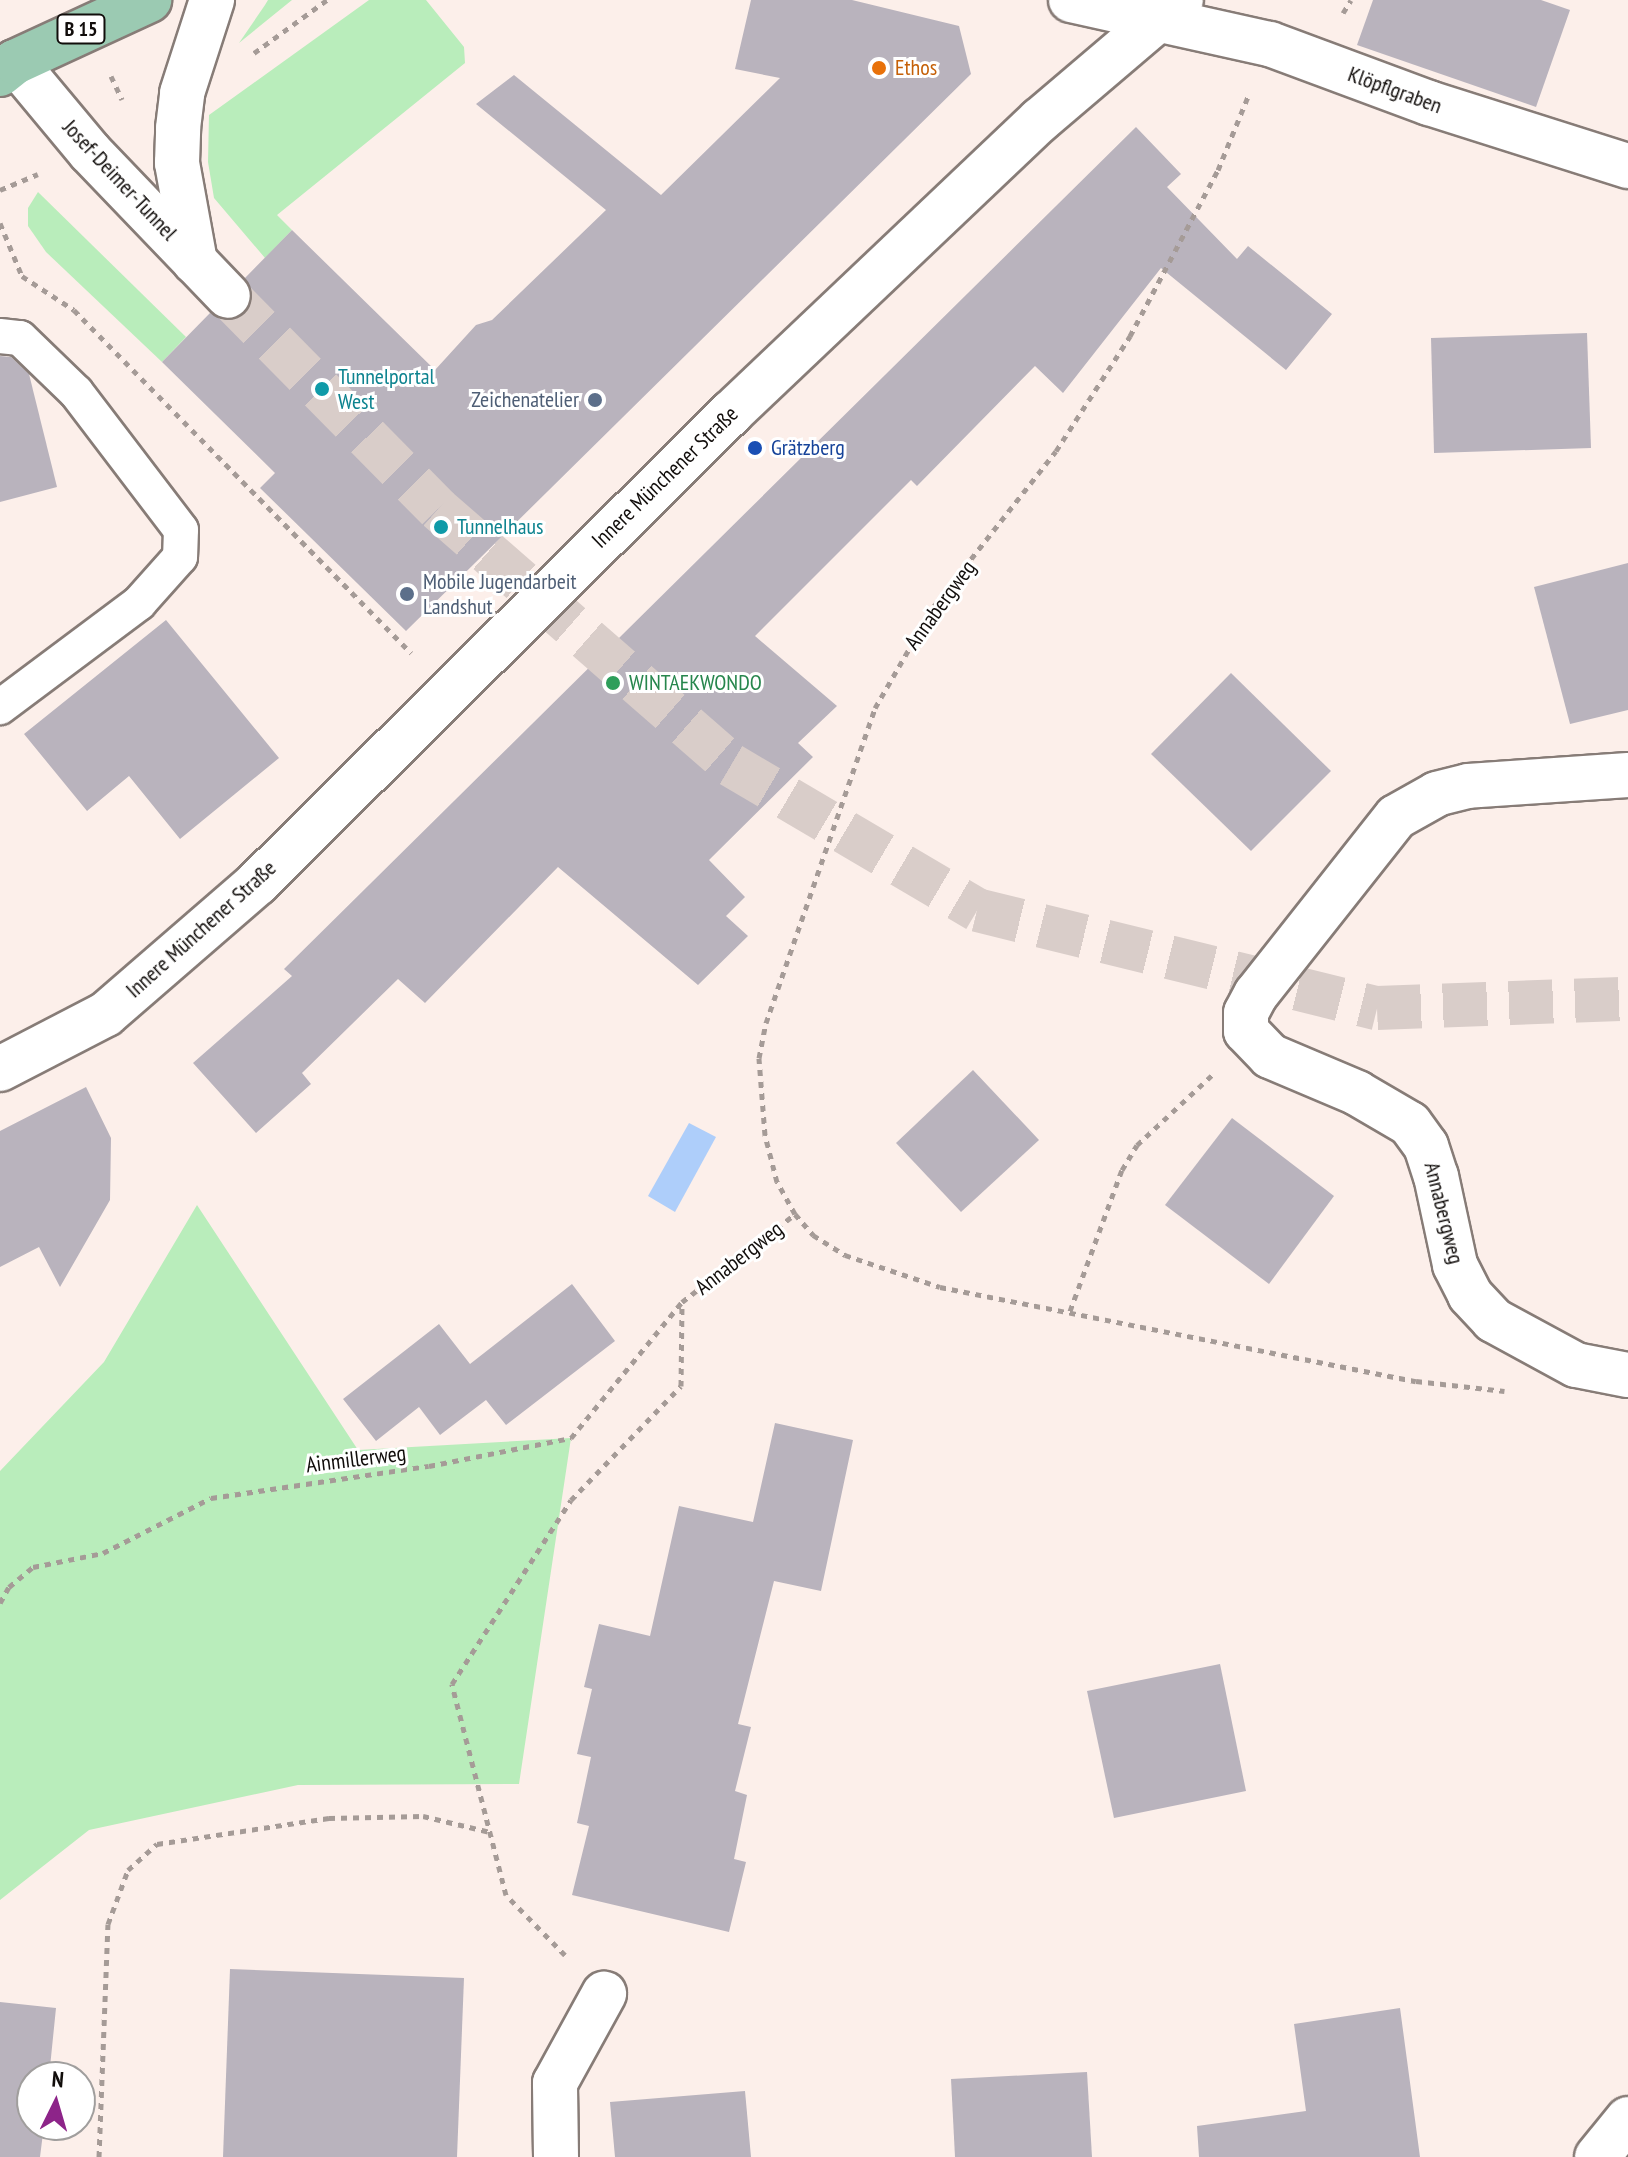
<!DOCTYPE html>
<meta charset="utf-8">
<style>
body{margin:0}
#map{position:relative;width:1628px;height:2157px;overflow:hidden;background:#fcefea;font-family:"PT Sans Narrow",sans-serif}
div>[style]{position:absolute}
.green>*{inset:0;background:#b9edbb}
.water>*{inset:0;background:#aecefa}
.building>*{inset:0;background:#b9b3bd}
.secondary-tunnel>*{height:44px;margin-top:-22px;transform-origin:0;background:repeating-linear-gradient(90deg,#d9cdc9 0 44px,transparent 0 66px)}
.path>*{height:5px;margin-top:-2.5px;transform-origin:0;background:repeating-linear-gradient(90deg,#a59b97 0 6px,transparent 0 12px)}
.roads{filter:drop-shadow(2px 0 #877c77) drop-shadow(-2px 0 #877c77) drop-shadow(0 2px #877c77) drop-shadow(0 -2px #877c77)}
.service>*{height:34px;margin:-17px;padding:0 17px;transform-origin:17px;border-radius:17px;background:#fff}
.minor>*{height:44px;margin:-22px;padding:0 22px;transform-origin:22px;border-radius:22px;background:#fff}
.secondary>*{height:44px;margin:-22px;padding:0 22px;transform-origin:22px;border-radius:22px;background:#fff}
.primary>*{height:44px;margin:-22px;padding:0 22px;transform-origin:22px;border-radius:22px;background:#9bcab2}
.dots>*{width:22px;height:22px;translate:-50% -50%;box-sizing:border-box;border:4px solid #fff;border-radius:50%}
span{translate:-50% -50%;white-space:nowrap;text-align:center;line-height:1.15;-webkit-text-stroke:6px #fff;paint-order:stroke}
.shield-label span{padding:2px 6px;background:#fff;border:2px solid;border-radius:6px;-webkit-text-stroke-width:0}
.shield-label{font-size:20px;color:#110d0b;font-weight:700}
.food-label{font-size:22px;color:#c56008}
.left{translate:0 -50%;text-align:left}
.street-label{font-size:22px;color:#110d0b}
.culture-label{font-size:22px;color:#0d838f}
.service-label{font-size:22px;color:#4e5e75}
.right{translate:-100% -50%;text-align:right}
.transit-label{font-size:22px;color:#164399}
.leisure-label{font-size:22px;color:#27864d}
.north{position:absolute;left:16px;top:2061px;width:80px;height:80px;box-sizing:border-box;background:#fff;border:2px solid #a09e9d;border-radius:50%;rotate:5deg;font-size:22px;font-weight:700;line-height:32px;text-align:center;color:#110d0b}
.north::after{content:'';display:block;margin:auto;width:28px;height:36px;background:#8d2489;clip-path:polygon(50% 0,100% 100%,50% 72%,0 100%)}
</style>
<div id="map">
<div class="green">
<i style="clip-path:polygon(268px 0,292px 0,239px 43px,265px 5px)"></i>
<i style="clip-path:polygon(369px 0,426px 0,464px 47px,465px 63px,277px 215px,292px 230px,265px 258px,214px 198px,208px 162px,209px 115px)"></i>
<i style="clip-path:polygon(38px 192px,186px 337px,162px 362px,46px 252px,28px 226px,28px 208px)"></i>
<i style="clip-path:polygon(197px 1205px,358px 1450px,571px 1438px,519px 1784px,298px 1785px,89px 1830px,0 1900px,0 1471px,104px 1362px)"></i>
</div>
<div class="water">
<i style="clip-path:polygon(689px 1123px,716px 1137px,675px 1212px,648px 1196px)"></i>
</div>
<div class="building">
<i style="clip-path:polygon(751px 0,852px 0,959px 26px,971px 74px,406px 631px,260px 488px,275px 473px,162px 362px,210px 313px,233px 320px,246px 313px,252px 291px,245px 278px,292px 230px,435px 370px,476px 325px,492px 320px,606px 210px,476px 104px,514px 75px,661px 195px,780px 78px,735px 69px)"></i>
<i style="clip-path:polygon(1373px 0,1541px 0,1570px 10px,1536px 107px,1357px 45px)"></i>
<i style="clip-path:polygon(1136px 127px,1181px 174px,1167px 187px,1237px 259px,1248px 246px,1332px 314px,1286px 370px,1161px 268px,1063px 393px,1035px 366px,917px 486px,911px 480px,755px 636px,837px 706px,798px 743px,813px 757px,709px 860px,745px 897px,726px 916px,748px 936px,698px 985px,558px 867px,425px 1003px,398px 979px,302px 1073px,311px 1084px,256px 1133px,193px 1063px,292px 976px,284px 969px)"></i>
<i style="clip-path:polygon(1587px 333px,1591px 448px,1434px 453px,1431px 338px)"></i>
<i style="clip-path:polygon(0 356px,11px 357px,29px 374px,57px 487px,0 502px)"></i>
<i style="clip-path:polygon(1628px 563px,1628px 710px,1570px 724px,1534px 587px)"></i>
<i style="clip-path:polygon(166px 620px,279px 758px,180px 839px,129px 776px,87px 811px,24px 734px)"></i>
<i style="clip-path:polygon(1231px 673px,1331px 771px,1251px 851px,1151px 754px)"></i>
<i style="clip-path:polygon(973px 1070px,1039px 1140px,961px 1212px,896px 1143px)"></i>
<i style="clip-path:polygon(86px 1087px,111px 1138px,110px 1200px,60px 1287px,39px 1247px,0 1267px,0 1131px)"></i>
<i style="clip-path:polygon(1232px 1118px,1334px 1196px,1269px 1284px,1165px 1205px)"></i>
<i style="clip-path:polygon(572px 1284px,615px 1341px,506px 1425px,486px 1400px,440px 1435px,419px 1407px,376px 1441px,343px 1399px,439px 1324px,470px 1364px)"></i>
<i style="clip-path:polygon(775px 1423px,853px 1440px,821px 1591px,774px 1581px,738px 1724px,751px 1727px,735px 1791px,747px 1795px,734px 1859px,746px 1862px,729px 1932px,572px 1895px,589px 1826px,577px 1823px,591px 1757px,577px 1754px,592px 1689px,584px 1687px,599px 1624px,650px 1636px,679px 1506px,753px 1522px)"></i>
<i style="clip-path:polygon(1220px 1664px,1246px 1791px,1114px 1818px,1087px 1691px)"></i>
<i style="clip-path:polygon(230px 1969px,464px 1978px,457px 2157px,223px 2157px)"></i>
<i style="clip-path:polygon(0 2002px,56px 2008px,49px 2077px,32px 2077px,32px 2125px,44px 2125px,40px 2157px,0 2157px)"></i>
<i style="clip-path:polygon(1400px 2008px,1420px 2157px,1199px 2157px,1197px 2126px,1306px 2111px,1294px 2024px)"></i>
<i style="clip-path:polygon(1087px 2072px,1092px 2157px,955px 2157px,951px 2079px)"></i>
<i style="clip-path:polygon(745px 2091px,751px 2157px,615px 2157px,610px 2102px)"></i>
</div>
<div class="secondary-tunnel">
<i style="left:228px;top:296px;width:299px;rotate:45.4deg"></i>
<i style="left:438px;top:509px;width:389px;rotate:41.1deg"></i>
<i style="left:731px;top:765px;width:286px;rotate:30.5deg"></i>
<i style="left:977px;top:910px;width:412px;rotate:13.8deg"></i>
<i style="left:1377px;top:1008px;width:251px;rotate:-2.1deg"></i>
</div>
<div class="path">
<i style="left:1343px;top:13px;width:15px;rotate:-58deg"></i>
<i style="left:254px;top:53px;width:90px;rotate:-36deg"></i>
<i style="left:111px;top:76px;width:26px;rotate:65deg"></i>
<i style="left:0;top:190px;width:41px;rotate:-22.8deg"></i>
<i style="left:0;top:223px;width:57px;rotate:67.5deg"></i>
<i style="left:22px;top:276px;width:62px;rotate:33.2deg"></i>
<i style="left:74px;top:310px;width:481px;rotate:45.5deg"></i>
<i style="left:795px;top:1214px;width:28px;rotate:49deg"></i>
<i style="left:813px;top:1235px;width:38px;rotate:32deg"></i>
<i style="left:845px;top:1255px;width:100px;rotate:18.6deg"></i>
<i style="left:940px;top:1287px;width:485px;rotate:11.2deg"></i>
<i style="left:1416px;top:1381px;width:89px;rotate:6.5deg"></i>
<i style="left:1070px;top:1311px;width:150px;rotate:-69.8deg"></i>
<i style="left:1122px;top:1170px;width:29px;rotate:-59deg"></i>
<i style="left:1137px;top:1145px;width:103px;rotate:-43deg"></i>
<i style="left:0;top:1603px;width:18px;rotate:-61deg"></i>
<i style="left:9px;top:1587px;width:31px;rotate:-40deg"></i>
<i style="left:33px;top:1567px;width:71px;rotate:-11.3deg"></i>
<i style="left:103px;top:1553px;width:121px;rotate:-27deg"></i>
<i style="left:211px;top:1498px;width:220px;rotate:-8.4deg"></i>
<i style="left:429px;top:1466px;width:145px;rotate:-11.2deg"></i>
<i style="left:571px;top:1438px;width:176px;rotate:-50.8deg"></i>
<i style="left:682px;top:1302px;width:143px;rotate:-37.9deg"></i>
<i style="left:795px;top:1214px;width:37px;rotate:-119deg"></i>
<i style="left:777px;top:1182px;width:49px;rotate:-104.3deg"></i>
<i style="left:765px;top:1135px;width:77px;rotate:-94.5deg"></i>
<i style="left:759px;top:1058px;width:36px;rotate:-79deg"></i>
<i style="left:766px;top:1023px;width:333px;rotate:-70.9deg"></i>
<i style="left:875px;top:708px;width:118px;rotate:-60deg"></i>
<i style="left:934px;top:606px;width:197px;rotate:-51.8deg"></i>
<i style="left:1056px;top:451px;width:137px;rotate:-57.2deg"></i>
<i style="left:1130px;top:336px;width:188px;rotate:-62.1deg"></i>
<i style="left:1218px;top:170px;width:82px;rotate:-67.8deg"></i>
<i style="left:565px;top:1955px;width:84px;rotate:-134.5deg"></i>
<i style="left:506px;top:1895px;width:218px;rotate:-104.4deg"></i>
<i style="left:452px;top:1684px;width:219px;rotate:-57.1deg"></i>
<i style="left:571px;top:1500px;width:158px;rotate:-46deg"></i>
<i style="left:681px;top:1386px;width:83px;rotate:-89.3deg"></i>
<i style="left:99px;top:2157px;width:233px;rotate:-87.8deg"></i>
<i style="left:108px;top:1924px;width:58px;rotate:-69.7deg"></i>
<i style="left:128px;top:1870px;width:39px;rotate:-42deg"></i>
<i style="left:157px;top:1844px;width:174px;rotate:-8.6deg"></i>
<i style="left:329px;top:1818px;width:94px;rotate:-1.2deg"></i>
<i style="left:423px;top:1816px;width:69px;rotate:13.4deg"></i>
</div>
<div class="roads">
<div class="service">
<i style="left:0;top:336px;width:20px;rotate:6deg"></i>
<i style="left:20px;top:338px;width:78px;rotate:44deg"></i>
<i style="left:76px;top:392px;width:173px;rotate:52.7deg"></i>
<i style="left:181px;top:530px;width:27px;rotate:92deg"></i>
<i style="left:180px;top:557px;width:62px;rotate:131.7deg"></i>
<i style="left:139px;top:603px;width:174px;rotate:143.2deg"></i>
</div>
<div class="minor">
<i style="left:1071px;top:0;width:204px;rotate:12.5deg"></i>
<i style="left:1270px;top:44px;width:170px;rotate:20.4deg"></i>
<i style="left:1429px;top:103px;width:209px;rotate:17.6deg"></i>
<i style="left:1628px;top:775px;width:160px;rotate:176.1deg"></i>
<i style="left:1468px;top:786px;width:32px;rotate:166deg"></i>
<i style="left:1437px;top:794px;width:47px;rotate:150.7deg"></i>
<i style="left:1396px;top:817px;width:226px;rotate:128.3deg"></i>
<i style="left:1256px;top:994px;width:21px;rotate:118deg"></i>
<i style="left:1246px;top:1013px;width:18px;rotate:90deg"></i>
<i style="left:1246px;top:1031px;width:35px;rotate:46deg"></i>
<i style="left:1270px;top:1056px;width:95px;rotate:23deg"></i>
<i style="left:1357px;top:1093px;width:61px;rotate:30.3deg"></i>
<i style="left:1410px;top:1124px;width:27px;rotate:54deg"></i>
<i style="left:1426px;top:1146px;width:32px;rotate:72deg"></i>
<i style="left:1436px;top:1176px;width:91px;rotate:77.9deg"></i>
<i style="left:1455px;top:1265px;width:34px;rotate:63deg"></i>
<i style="left:1470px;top:1295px;width:34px;rotate:47deg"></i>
<i style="left:1493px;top:1320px;width:94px;rotate:28.5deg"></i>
<i style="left:1576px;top:1365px;width:53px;rotate:10.9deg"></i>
<i style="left:0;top:1069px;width:119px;rotate:-27.4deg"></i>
<i style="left:106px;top:1014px;width:200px;rotate:-40.9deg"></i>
<i style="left:257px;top:883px;width:668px;rotate:-44.76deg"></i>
<i style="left:731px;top:413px;width:426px;rotate:-43.5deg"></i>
<i style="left:1040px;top:120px;width:185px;rotate:-40.4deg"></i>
<i style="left:556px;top:2157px;width:74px;rotate:-90.8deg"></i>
<i style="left:555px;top:2083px;width:102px;rotate:-61.2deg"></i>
<i style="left:1597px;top:2157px;width:49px;rotate:-50.8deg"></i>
</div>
<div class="secondary">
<i style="left:15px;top:62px;width:117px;rotate:50.2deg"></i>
<i style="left:90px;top:152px;width:199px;rotate:46.2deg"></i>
<i style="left:195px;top:262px;width:101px;rotate:-100.3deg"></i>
<i style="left:177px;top:163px;width:35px;rotate:-88deg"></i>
<i style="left:178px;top:128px;width:35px;rotate:-83deg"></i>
<i style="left:182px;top:93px;width:98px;rotate:-72.1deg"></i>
</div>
<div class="primary">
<i style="left:0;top:74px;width:19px;rotate:-39deg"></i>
<i style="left:15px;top:62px;width:148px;rotate:-24.8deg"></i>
</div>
</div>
<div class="dots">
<i style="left:879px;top:68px;background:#e8710a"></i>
<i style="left:322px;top:389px;background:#0f9aa8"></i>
<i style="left:595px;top:400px;background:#5c6f8a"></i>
<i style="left:755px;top:448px;background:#1a4fb4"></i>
<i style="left:441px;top:527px;background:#0f9aa8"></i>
<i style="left:407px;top:594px;background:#5c6f8a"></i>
<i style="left:613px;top:683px;background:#2e9e5b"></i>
</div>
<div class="shield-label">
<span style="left:81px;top:29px">B 15</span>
</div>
<div class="food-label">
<span class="left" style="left:895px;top:68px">Ethos</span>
</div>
<div class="street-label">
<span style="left:1395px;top:90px;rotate:20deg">Klöpflgraben</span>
<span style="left:120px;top:180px;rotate:47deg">Josef-Deimer-Tunnel</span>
<span style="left:665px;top:477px;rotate:-44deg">Innere Münchener Straße</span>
<span style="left:940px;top:605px;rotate:-54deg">Annabergweg</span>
<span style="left:201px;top:929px;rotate:-42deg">Innere Münchener Straße</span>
<span style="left:1444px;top:1213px;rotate:76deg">Annabergweg</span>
<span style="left:739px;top:1258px;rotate:-38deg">Annabergweg</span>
<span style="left:356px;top:1459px;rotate:-7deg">Ainmillerweg</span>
</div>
<div class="culture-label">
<span class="left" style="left:338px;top:389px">Tunnelportal<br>West</span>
<span class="left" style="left:457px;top:527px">Tunnelhaus</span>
</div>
<div class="service-label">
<span class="right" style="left:579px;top:400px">Zeichenatelier</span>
<span class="left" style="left:423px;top:594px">Mobile Jugendarbeit<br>Landshut</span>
</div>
<div class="transit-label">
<span class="left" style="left:771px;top:448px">Grätzberg</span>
</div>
<div class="leisure-label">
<span class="left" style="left:629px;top:683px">WINTAEKWONDO</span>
</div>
<div class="north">N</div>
</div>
